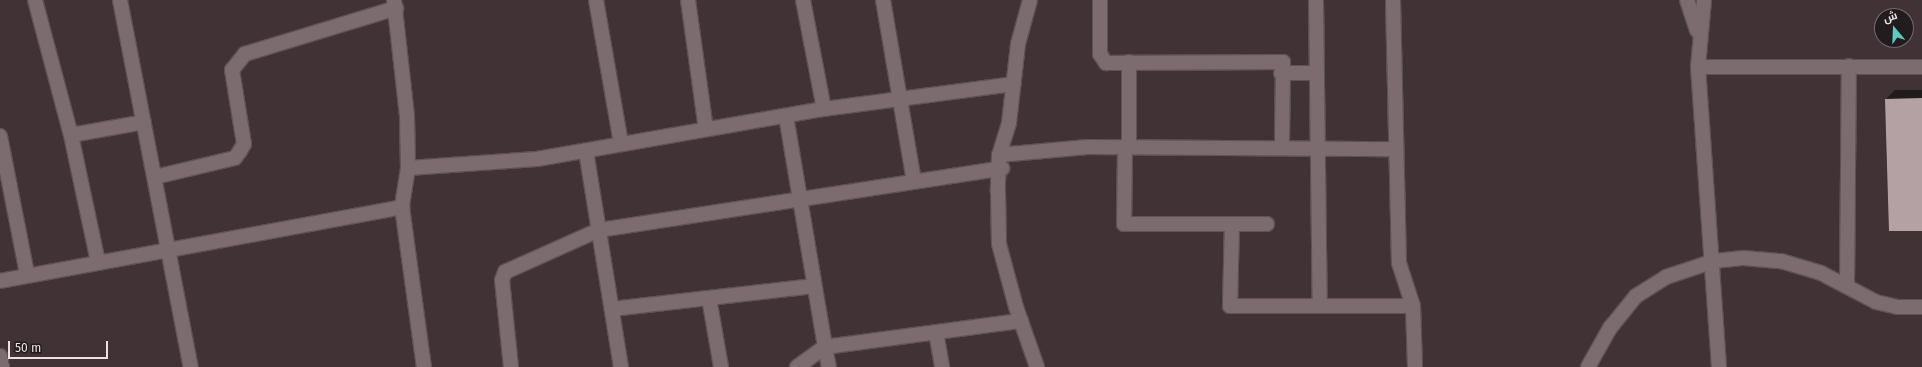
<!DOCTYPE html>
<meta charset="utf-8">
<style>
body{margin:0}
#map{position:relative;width:1922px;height:367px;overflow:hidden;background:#413335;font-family:"Fira Sans",Cairo,sans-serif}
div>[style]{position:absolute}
.shadow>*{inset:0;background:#0007}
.building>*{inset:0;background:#b3a1a4}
.roads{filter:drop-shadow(1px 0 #5e5255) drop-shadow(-1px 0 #5e5255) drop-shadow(0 1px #5e5255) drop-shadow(0 -1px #5e5255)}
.minor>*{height:14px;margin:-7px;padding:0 7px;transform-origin:7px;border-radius:7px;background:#7d6c6f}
span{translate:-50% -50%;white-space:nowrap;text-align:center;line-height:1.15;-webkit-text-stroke:4px #231c1e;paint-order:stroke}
.north{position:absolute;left:1874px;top:8px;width:40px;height:40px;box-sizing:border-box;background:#231c1e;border:1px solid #736b6d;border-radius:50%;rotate:341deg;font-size:11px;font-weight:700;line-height:16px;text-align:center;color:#ece2e4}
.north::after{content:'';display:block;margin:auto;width:14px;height:18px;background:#58cec1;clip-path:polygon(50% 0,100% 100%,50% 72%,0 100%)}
.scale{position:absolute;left:8px;top:341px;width:100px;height:18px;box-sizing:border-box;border:2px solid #ece2e4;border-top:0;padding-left:5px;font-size:12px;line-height:14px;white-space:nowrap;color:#ece2e4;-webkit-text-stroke:3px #231c1e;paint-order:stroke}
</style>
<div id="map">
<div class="shadow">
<i style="clip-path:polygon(1895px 90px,1922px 90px,1922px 230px,1886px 99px)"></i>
</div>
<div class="building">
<i style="clip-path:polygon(1922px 98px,1922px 231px,1889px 231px,1885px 99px)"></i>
</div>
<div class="roads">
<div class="minor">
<i style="left:35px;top:0;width:140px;rotate:75.1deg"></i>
<i style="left:71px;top:135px;width:130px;rotate:78deg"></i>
<i style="left:120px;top:0;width:374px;rotate:79.1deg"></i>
<i style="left:394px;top:0;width:117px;rotate:83.6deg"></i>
<i style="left:407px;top:116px;width:52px;rotate:88.9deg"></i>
<i style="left:408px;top:168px;width:39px;rotate:99deg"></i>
<i style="left:402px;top:207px;width:162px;rotate:82.2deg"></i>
<i style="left:596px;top:0;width:145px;rotate:80.1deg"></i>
<i style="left:688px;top:0;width:130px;rotate:82.1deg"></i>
<i style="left:803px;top:0;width:111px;rotate:79.1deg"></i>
<i style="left:883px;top:0;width:184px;rotate:80.3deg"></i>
<i style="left:1030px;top:0;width:46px;rotate:105.3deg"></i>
<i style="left:1018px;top:44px;width:80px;rotate:96.5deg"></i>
<i style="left:1009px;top:123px;width:34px;rotate:107deg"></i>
<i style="left:999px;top:155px;width:37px;rotate:92deg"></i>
<i style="left:998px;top:192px;width:52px;rotate:88.9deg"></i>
<i style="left:999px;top:244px;width:65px;rotate:74.9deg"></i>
<i style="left:1016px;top:307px;width:64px;rotate:70.7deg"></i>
<i style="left:1100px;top:0;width:54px;rotate:90deg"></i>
<i style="left:1100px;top:54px;width:11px;rotate:56deg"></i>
<i style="left:1106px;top:63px;width:177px;rotate:-0.3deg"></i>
<i style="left:1283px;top:62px;width:85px;rotate:90.7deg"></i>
<i style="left:1316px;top:0;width:306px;rotate:89.3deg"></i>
<i style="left:1393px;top:0;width:263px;rotate:88.7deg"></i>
<i style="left:1399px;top:263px;width:45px;rotate:72deg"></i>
<i style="left:1413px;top:306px;width:61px;rotate:88.1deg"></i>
<i style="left:1687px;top:0;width:32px;rotate:72deg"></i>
<i style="left:1129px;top:62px;width:85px;rotate:90deg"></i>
<i style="left:1698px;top:67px;width:67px;rotate:-84.9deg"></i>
<i style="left:1281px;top:73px;width:36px"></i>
<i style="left:786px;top:116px;width:234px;rotate:80.4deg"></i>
<i style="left:825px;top:347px;width:198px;rotate:-7.6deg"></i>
<i style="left:71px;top:135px;width:74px;rotate:-10.1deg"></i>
<i style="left:0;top:136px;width:140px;rotate:78.9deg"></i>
<i style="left:1125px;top:147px;width:77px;rotate:90.7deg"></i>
<i style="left:1124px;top:224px;width:143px"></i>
<i style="left:586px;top:151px;width:219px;rotate:80.8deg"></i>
<i style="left:999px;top:155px;width:89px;rotate:-5.1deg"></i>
<i style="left:1088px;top:147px;width:308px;rotate:0.4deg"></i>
<i style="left:408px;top:168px;width:129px;rotate:-4deg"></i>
<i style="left:537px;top:159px;width:291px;rotate:-9.9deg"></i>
<i style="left:824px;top:109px;width:191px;rotate:-7.5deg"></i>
<i style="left:155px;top:177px;width:82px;rotate:-13.4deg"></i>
<i style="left:235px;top:158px;width:9px;rotate:-54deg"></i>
<i style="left:240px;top:151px;width:8px;rotate:-60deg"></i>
<i style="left:244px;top:144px;width:75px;rotate:-99.2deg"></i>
<i style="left:232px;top:70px;width:21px;rotate:-51deg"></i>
<i style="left:245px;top:54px;width:158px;rotate:-16.9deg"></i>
<i style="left:1232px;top:224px;width:82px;rotate:91.4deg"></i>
<i style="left:1230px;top:306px;width:183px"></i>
<i style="left:0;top:281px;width:409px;rotate:-10.4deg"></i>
<i style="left:1847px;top:285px;width:219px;rotate:-89.5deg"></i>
<i style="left:709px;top:298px;width:70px;rotate:80.1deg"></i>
<i style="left:612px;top:309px;width:203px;rotate:-6.5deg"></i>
<i style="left:936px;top:332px;width:36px;rotate:80deg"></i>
<i style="left:0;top:356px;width:11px;rotate:80deg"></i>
<i style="left:511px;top:367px;width:87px;rotate:-95.9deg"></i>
<i style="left:502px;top:280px;width:9px;rotate:-69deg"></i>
<i style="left:505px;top:272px;width:103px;rotate:-24.1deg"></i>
<i style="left:599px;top:230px;width:408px;rotate:-8.7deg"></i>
<i style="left:797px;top:367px;width:34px;rotate:-36deg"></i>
<i style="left:825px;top:347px;width:20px;rotate:79deg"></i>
<i style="left:1588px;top:367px;width:45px;rotate:-60.6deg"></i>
<i style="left:1610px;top:328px;width:41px;rotate:-50.9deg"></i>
<i style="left:1636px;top:296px;width:36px;rotate:-32deg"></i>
<i style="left:1666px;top:277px;width:51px;rotate:-18.4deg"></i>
<i style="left:1714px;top:261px;width:30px;rotate:-6deg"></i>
<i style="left:1744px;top:258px;width:37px;rotate:5deg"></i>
<i style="left:1781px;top:261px;width:42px;rotate:16.7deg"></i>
<i style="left:1821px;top:273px;width:62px;rotate:27.8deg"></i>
<i style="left:1876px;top:302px;width:22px;rotate:13deg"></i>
<i style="left:1897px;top:307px;width:25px"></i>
<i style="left:1719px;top:367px;width:301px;rotate:-94deg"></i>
<i style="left:1698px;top:67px;width:224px"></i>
</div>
</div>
<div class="north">ش</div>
<div class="scale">50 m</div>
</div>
